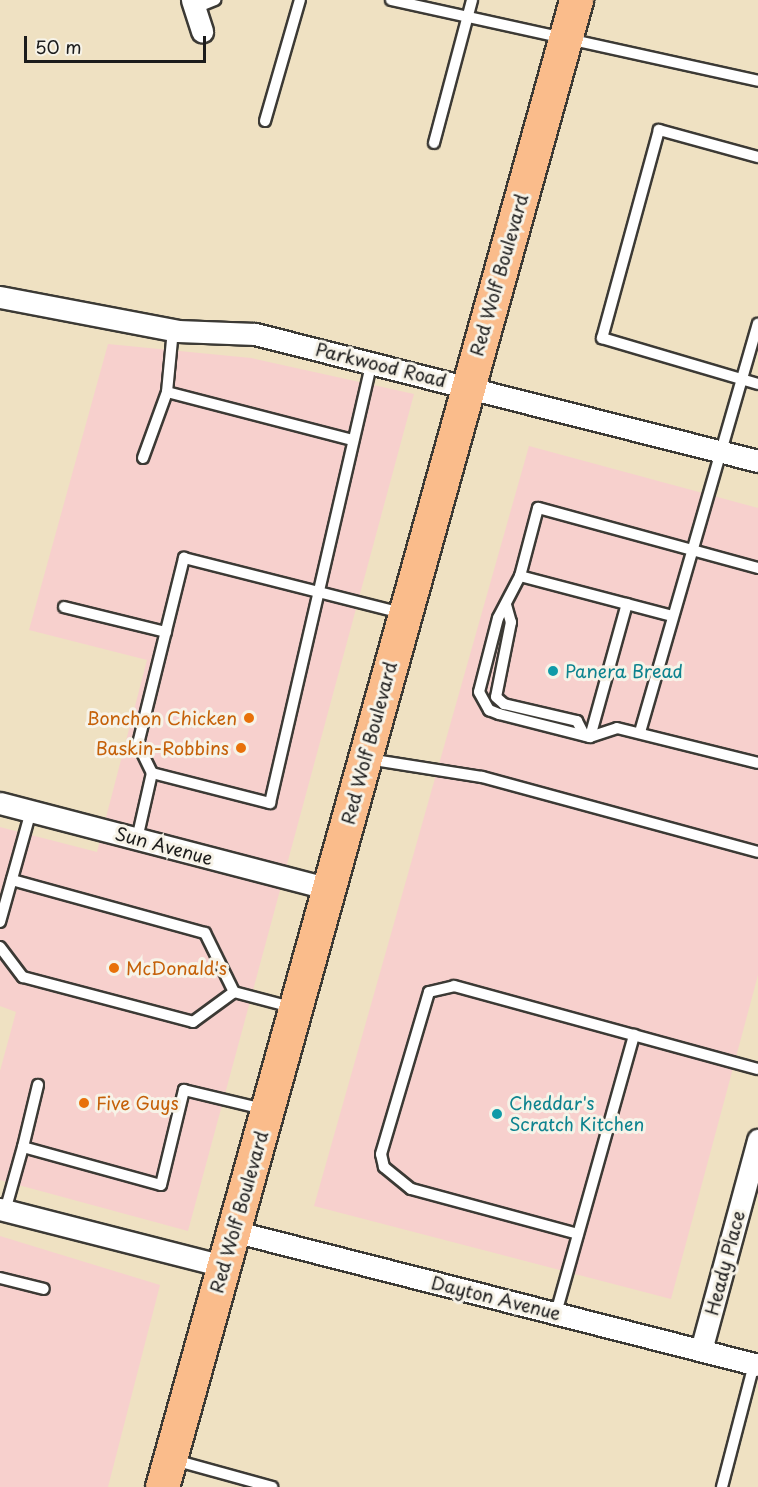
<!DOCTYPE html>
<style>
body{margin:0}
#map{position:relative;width:758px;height:1487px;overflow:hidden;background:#efe1c2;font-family:"Playpen Sans",sans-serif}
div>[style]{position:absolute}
.built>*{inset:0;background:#f7d0cd}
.roads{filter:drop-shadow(2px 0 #3c3a35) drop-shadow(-2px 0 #3c3a35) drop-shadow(0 2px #3c3a35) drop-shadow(0 -2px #3c3a35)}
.lane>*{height:10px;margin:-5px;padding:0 5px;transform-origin:5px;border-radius:5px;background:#fff}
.street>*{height:21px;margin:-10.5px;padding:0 10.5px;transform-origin:10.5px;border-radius:10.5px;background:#fff}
.highway>*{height:33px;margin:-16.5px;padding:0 16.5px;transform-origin:16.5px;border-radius:16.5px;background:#fabc8b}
.dots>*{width:16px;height:16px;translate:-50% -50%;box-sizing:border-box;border:3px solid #f7f3e8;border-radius:50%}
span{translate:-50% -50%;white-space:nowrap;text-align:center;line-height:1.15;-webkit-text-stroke:6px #f7f3e8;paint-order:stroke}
.street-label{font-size:18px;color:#1c1c1c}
.culture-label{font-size:18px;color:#0d838f}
.left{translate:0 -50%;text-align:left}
.food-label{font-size:18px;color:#c56008}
.right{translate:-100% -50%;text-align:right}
.scale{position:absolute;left:24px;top:36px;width:182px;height:27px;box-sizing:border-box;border:3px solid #1c1c1c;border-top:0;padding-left:8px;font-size:18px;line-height:21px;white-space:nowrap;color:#1c1c1c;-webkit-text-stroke:4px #f7f3e8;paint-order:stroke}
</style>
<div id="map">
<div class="built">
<i style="clip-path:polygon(108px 344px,251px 358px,414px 394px,188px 1231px,0 1180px,0 1071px,16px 1012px,0 1006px,0 827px,97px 852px,147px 660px,29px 630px)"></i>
<i style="clip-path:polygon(529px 446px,758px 508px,758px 975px,671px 1299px,314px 1206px)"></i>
<i style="clip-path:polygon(0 1236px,160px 1285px,108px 1487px,0 1487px)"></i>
</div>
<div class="roads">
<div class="lane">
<i style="left:391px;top:0;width:376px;rotate:12.4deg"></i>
<i style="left:195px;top:8px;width:22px;rotate:-22deg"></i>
<i style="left:265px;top:121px;width:126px;rotate:-73.9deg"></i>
<i style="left:434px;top:143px;width:148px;rotate:-75.1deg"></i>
<i style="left:758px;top:157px;width:103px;rotate:-164.7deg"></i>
<i style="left:659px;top:130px;width:216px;rotate:105.3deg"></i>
<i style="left:602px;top:338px;width:163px;rotate:16.4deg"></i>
<i style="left:167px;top:392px;width:192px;rotate:14.5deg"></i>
<i style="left:143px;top:458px;width:70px;rotate:-70deg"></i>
<i style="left:167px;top:392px;width:62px;rotate:-84.5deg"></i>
<i style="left:758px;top:568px;width:228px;rotate:-164.7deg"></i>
<i style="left:538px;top:508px;width:70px;rotate:104.8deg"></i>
<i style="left:520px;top:576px;width:47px;rotate:117.6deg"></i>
<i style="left:498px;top:618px;width:76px;rotate:104.4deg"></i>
<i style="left:479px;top:692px;width:21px;rotate:61deg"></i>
<i style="left:489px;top:710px;width:11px;rotate:22deg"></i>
<i style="left:499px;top:714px;width:94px;rotate:14.2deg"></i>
<i style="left:590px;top:737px;width:28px;rotate:-18deg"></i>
<i style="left:617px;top:728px;width:145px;rotate:13.9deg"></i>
<i style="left:520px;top:576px;width:157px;rotate:14.7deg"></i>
<i style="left:506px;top:605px;width:18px;rotate:74deg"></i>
<i style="left:511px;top:622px;width:76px;rotate:101.3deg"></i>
<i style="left:496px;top:697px;width:11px;rotate:41deg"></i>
<i style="left:504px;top:704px;width:75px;rotate:13.1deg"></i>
<i style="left:577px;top:721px;width:16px;rotate:63deg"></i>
<i style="left:64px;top:607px;width:105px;rotate:13.8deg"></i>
<i style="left:640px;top:732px;width:425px;rotate:-73.9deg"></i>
<i style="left:590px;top:737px;width:138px;rotate:-74.5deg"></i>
<i style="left:368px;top:759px;width:115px;rotate:9deg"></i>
<i style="left:482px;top:777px;width:286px;rotate:15.2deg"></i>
<i style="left:152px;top:773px;width:32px;rotate:-116deg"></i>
<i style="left:138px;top:744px;width:192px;rotate:-76.1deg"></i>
<i style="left:184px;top:558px;width:225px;rotate:14.2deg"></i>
<i style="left:137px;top:839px;width:68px;rotate:-77.2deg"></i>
<i style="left:152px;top:773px;width:122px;rotate:14.3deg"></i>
<i style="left:270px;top:803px;width:453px;rotate:-77deg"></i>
<i style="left:12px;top:880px;width:200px;rotate:15.4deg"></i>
<i style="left:205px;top:933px;width:66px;rotate:63.8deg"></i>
<i style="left:0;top:922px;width:115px;rotate:-74.4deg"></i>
<i style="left:0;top:947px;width:38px;rotate:53deg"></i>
<i style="left:23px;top:977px;width:176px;rotate:14.8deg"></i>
<i style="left:193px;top:1022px;width:51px;rotate:-36.2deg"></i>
<i style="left:234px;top:992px;width:59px;rotate:14.7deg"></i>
<i style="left:23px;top:1147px;width:64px;rotate:-76.4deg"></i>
<i style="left:5px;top:1211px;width:66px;rotate:-74.3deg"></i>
<i style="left:23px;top:1147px;width:143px;rotate:15.4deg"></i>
<i style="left:161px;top:1185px;width:98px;rotate:-76.4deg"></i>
<i style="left:184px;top:1090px;width:81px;rotate:13.5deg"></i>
<i style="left:578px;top:1234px;width:173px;rotate:-164.9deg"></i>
<i style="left:411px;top:1189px;width:35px;rotate:-141deg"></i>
<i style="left:384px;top:1167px;width:13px;rotate:-103deg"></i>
<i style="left:381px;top:1154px;width:169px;rotate:-73.5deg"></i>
<i style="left:429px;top:992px;width:26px;rotate:-13deg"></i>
<i style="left:454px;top:986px;width:315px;rotate:15.3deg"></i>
<i style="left:0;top:1278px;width:45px;rotate:14deg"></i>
<i style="left:556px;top:1313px;width:289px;rotate:-74.3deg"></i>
<i style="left:174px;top:1460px;width:102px;rotate:15.4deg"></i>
<i style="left:722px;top:1487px;width:127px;rotate:-75.4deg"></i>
</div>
<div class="street">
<i style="left:192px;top:0;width:33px;rotate:72deg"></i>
<i style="left:0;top:297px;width:181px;rotate:10.8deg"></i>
<i style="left:178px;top:331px;width:77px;rotate:2.2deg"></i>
<i style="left:255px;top:334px;width:519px;rotate:14.17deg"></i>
<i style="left:0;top:803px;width:340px;rotate:14.6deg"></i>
<i style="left:0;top:1209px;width:231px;rotate:14.3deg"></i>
<i style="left:233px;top:1231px;width:542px;rotate:14.32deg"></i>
<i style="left:701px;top:1350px;width:218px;rotate:-74.8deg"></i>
</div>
<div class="highway">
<i style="left:162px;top:1487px;width:1544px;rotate:-74.44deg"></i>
</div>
</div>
<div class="dots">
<i style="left:553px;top:671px;background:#0f9aa8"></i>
<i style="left:249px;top:718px;background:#e8710a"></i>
<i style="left:241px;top:748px;background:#e8710a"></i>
<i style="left:114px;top:968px;background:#e8710a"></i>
<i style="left:84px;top:1103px;background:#e8710a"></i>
<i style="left:497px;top:1114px;background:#0f9aa8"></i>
</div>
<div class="street-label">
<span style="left:499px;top:275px;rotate:-74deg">Red Wolf Boulevard</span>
<span style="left:381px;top:365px;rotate:14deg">Parkwood Road</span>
<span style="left:369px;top:743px;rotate:-75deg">Red Wolf Boulevard</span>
<span style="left:164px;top:846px;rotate:15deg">Sun Avenue</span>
<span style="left:239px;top:1212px;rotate:-74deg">Red Wolf Boulevard</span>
<span style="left:725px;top:1263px;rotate:-75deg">Heady Place</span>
<span style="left:496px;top:1298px;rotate:14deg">Dayton Avenue</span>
</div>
<div class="culture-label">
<span class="left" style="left:565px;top:671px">Panera Bread</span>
<span class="left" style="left:509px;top:1114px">Cheddar's<br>Scratch Kitchen</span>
</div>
<div class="food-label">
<span class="right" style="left:237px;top:718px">Bonchon Chicken</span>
<span class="right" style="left:229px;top:748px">Baskin-Robbins</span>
<span class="left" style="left:126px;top:968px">McDonald's</span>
<span class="left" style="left:96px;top:1103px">Five Guys</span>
</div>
<div class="scale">50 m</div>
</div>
